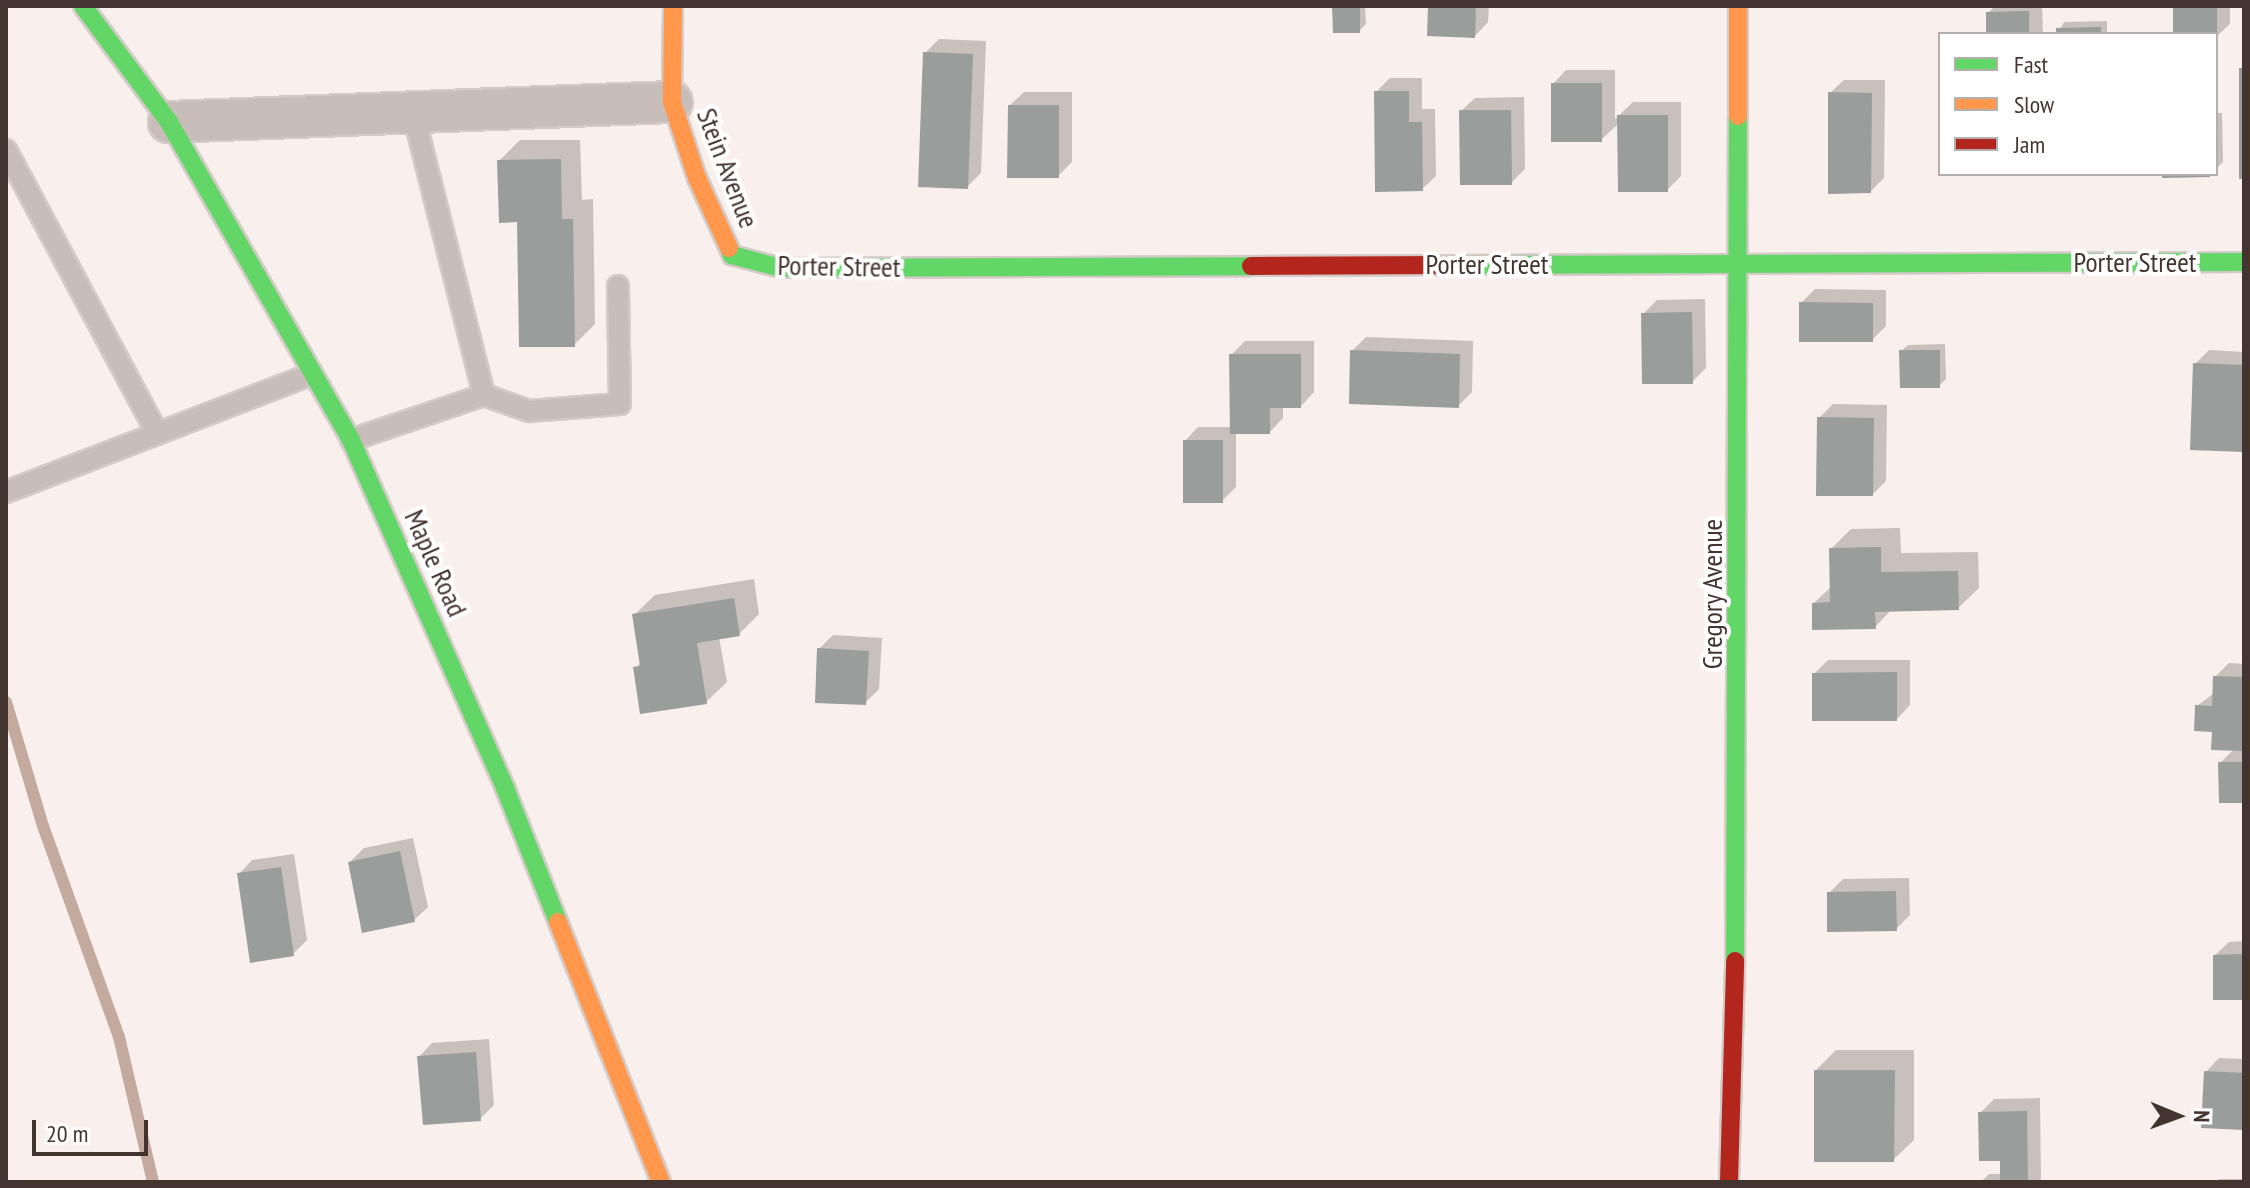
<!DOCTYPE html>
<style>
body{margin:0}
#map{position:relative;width:2250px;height:1188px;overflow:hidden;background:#f9f0ed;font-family:"PT Sans Narrow",sans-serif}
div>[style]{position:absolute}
.shadow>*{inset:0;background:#0003}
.stream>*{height:12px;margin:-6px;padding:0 6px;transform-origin:6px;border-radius:6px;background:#c4a99f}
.building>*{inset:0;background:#999d9c}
.roads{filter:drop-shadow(2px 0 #d4cbc8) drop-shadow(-2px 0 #d4cbc8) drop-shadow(0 2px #d4cbc8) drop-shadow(0 -2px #d4cbc8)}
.lane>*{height:20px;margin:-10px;padding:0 10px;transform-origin:10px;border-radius:10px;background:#c9bdb9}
.street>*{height:40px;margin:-20px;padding:0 20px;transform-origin:20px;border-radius:20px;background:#c9bdb9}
.fast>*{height:18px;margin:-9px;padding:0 9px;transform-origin:9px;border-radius:9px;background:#63d668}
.slow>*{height:18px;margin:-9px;padding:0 9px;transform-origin:9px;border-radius:9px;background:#ff974d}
.jam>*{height:18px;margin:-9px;padding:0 9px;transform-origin:9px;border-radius:9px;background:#b3261e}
span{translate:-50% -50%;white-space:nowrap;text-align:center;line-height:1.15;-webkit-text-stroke:8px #fff;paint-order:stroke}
.street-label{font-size:28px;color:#43342f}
.frame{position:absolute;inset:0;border:8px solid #43342f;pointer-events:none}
.legend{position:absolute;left:1938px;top:32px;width:280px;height:144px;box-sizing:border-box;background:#fff;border:2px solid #b4aeac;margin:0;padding:10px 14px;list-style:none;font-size:24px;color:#43342f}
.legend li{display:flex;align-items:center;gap:16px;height:40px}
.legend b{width:40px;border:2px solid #b4aeac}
.north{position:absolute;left:2138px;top:1076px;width:80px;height:80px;-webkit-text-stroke:6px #fff;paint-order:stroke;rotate:91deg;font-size:22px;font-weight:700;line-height:32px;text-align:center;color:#43342f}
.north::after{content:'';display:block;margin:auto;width:28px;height:36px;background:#43342f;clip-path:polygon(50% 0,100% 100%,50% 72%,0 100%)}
.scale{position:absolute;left:32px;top:1120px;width:116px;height:36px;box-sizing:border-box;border:4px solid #43342f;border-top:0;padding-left:10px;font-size:24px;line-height:28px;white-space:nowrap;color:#43342f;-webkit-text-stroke:6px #fff;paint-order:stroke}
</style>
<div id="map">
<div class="shadow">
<i style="clip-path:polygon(1334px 6px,1365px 6px,1366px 24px,1359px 31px)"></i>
<i style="clip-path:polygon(1430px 6px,1489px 6px,1488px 22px,1475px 36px)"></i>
<i style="clip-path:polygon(1995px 6px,2042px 6px,2043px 34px,1988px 34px,1988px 13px)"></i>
<i style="clip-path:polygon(2175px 6px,2230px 6px,2230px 24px,2216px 37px,2175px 34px)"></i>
<i style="clip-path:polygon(2107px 21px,2107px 34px,2058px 34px,2064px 22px)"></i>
<i style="clip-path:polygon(939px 39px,986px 41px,981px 173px,967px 187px,925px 53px)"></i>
<i style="clip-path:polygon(1566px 70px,1615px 70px,1615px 119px,1633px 102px,1681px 102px,1681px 176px,1667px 190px,1619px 123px,1601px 140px,1553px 84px)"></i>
<i style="clip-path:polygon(1390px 78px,1422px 78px,1422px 109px,1435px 109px,1436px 176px,1422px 189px,1376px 92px)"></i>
<i style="clip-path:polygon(1844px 80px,1885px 80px,1884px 178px,1871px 191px,1830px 93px)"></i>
<i style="clip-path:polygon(1024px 92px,1072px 92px,1072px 162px,1058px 176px,1010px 105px)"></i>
<i style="clip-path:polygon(1524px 97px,1525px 169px,1511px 183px,1461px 111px,1475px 98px)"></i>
<i style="clip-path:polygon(2216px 113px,2222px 113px,2223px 162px,2216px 169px)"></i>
<i style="clip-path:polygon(520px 140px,580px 140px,582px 200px,593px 199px,595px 324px,574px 345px,519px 220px,499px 161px)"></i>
<i style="clip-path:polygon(1815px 289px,1886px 290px,1886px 326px,1872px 340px,1801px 303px)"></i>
<i style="clip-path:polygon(1705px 299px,1706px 368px,1692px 382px,1643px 314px,1657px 300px)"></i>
<i style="clip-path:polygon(1366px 337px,1473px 341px,1472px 392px,1458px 406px,1352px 351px)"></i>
<i style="clip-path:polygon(1245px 341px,1314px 341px,1314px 392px,1301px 406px,1283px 406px,1283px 418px,1270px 432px,1236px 432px,1236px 487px,1222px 501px,1185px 441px,1198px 427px,1231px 427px,1231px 355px)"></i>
<i style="clip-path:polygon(1945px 344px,1946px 379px,1939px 386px,1901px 351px,1908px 345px)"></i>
<i style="clip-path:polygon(2209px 350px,2244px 352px,2244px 450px,2195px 364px)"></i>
<i style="clip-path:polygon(1833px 404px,1887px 405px,1886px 481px,1873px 494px,1819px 418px)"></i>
<i style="clip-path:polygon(1900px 528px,1901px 553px,1978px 552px,1979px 588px,1958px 608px,1892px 609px,1875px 627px,1814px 603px,1832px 586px,1831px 549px,1851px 529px)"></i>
<i style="clip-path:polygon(754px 579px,759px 614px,739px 634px,719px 637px,727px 682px,706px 702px,635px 668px,642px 662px,634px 615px,655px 595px)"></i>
<i style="clip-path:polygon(833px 635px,882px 638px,879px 689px,865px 703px,819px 649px)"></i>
<i style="clip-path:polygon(1828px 660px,1910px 660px,1910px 705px,1897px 719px,1814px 674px)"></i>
<i style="clip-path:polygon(2229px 663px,2244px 664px,2244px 801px,2220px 763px,2234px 749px,2197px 706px,2214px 693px,2215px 677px)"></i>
<i style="clip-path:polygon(413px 838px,428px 907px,414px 920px,350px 862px,364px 848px)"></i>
<i style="clip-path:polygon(294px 854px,307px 940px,293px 954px,239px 874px,252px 860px)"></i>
<i style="clip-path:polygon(1909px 878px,1910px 915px,1896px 929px,1829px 893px,1843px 879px)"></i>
<i style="clip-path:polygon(2244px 941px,2244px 998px,2215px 955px,2229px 942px)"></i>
<i style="clip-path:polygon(489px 1039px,494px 1105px,480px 1119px,419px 1057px,432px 1043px)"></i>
<i style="clip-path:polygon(1836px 1050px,1914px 1050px,1914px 1140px,1893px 1160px,1816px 1070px)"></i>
<i style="clip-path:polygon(2219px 1058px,2244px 1059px,2244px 1128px,2206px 1072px)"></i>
<i style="clip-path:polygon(2040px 1098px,2041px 1182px,1981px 1182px,1989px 1174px,2002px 1174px,2002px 1159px,1980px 1113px,1994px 1099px)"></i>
<i style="clip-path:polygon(2219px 1179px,2244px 1179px,2244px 1182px,2216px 1182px)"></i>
</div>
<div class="stream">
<i style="left:6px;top:702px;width:129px;rotate:73.4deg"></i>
<i style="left:43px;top:826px;width:224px;rotate:70.2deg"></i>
<i style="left:119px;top:1037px;width:149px;rotate:76.8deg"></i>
</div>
<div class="building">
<i style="clip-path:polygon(1332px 6px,1360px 6px,1360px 33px,1333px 33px)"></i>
<i style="clip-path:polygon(1428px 6px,1476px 6px,1475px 38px,1427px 36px)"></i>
<i style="clip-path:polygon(2173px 6px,2217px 6px,2217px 34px,2173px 34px)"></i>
<i style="clip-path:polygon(2029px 11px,2029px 34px,1986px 34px,1986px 12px)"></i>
<i style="clip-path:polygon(2101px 27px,2101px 34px,2056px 34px,2056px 28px)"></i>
<i style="clip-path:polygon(923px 52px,973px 54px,968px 189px,918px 187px)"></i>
<i style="clip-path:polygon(2239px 68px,2244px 68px,2244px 179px,2239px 179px)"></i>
<i style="clip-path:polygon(1551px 83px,1602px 83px,1602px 142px,1551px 142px)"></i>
<i style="clip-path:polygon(1374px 91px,1409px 91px,1409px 122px,1422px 122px,1423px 191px,1375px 192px)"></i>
<i style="clip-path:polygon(1828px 92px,1872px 93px,1871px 193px,1828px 194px)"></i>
<i style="clip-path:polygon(1008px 105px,1059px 105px,1059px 178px,1007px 178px)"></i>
<i style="clip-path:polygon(1459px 110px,1511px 110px,1512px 185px,1460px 185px)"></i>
<i style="clip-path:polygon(1617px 115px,1668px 115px,1668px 192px,1618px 192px)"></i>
<i style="clip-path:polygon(561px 159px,562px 219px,573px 219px,575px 347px,519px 347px,517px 222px,499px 223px,497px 160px)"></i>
<i style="clip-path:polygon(2162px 174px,2210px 174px,2210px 177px,2162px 178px)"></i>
<i style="clip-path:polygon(1799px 302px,1873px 303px,1873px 342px,1799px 342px)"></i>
<i style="clip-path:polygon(1692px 312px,1693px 384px,1642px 384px,1641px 313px)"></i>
<i style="clip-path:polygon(1350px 350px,1460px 354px,1459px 408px,1349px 404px)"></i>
<i style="clip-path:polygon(1899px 350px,1940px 350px,1940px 388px,1900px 388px)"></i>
<i style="clip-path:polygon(1229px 354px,1301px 354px,1301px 408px,1270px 408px,1270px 434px,1230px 434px)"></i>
<i style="clip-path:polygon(2193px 363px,2244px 365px,2244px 452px,2190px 450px)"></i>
<i style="clip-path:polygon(1817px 417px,1874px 418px,1873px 496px,1816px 496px)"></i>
<i style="clip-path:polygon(1183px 440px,1223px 440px,1223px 503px,1183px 503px)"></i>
<i style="clip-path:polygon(1881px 547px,1881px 572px,1958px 571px,1959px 610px,1875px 612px,1876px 629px,1812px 630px,1812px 603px,1830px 602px,1829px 548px)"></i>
<i style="clip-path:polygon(734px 598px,740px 636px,697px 643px,707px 704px,640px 714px,633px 667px,640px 666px,632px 614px)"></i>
<i style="clip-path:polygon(817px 648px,869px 651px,866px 705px,815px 703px)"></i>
<i style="clip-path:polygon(1897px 672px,1897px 721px,1812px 721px,1812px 673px)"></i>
<i style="clip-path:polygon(2213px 676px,2244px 677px,2244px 751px,2211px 750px,2212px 732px,2194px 731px,2195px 705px,2212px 706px)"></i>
<i style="clip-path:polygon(2218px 762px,2244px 762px,2244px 803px,2219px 803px)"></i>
<i style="clip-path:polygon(400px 851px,415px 922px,362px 933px,348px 862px)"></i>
<i style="clip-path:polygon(281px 867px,294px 956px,250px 963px,237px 873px)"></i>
<i style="clip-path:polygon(1896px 891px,1897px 931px,1827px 932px,1827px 892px)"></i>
<i style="clip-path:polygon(2244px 954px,2244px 1000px,2213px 1000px,2213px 955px)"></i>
<i style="clip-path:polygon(476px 1052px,481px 1121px,423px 1125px,417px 1056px)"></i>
<i style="clip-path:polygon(1814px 1070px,1895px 1070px,1894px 1162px,1814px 1162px)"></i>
<i style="clip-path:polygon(2204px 1071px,2244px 1073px,2244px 1130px,2201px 1128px)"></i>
<i style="clip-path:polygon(2027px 1111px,2028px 1182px,2000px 1182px,2000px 1161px,1979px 1161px,1978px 1112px)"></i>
</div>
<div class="roads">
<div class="lane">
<i style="left:6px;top:150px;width:319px;rotate:61.9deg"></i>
<i style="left:484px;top:395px;width:48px;rotate:19.6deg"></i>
<i style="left:529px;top:411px;width:91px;rotate:-4.4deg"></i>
<i style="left:620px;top:404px;width:118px;rotate:-91deg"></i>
<i style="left:351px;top:440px;width:140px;rotate:-18.7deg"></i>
<i style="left:484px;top:395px;width:292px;rotate:-104.1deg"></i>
<i style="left:6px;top:492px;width:328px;rotate:-21.1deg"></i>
</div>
<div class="street">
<i style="left:169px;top:122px;width:503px;rotate:-2.28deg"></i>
</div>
<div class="fast">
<i style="left:83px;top:6px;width:144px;rotate:53.4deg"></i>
<i style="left:169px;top:122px;width:366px;rotate:60.2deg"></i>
<i style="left:351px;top:440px;width:381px;rotate:66.1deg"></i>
<i style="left:505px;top:788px;width:144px;rotate:68.4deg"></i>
<i style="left:729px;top:248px;width:8px;rotate:67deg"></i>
<i style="left:732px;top:255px;width:51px;rotate:14.9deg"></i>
<i style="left:781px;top:268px;width:470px;rotate:-0.2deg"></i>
<i style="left:1453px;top:265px;width:791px;rotate:-0.22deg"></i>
<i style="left:1735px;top:961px;width:845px;rotate:-89.8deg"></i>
</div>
<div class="slow">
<i style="left:673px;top:6px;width:96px;rotate:90.6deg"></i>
<i style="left:672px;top:102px;width:80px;rotate:71.8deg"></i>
<i style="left:697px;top:178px;width:77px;rotate:65.4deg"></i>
<i style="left:1738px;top:6px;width:110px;rotate:90deg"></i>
<i style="left:558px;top:922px;width:280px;rotate:68.4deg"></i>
</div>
<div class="jam">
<i style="left:1251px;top:266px;width:202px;rotate:-0.3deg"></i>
<i style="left:1729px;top:1182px;width:221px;rotate:-88.4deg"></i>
</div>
</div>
<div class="street-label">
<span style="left:728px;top:168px;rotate:69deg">Stein Avenue</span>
<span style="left:2135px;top:262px">Porter Street</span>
<span style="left:1487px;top:264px">Porter Street</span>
<span style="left:839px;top:266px;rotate:1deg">Porter Street</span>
<span style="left:436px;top:563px;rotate:66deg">Maple Road</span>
<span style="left:1712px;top:594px;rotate:-90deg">Gregory Avenue</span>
</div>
<div class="frame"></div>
<ul class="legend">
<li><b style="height:10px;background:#63d668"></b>Fast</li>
<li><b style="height:10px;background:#ff974d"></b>Slow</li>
<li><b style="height:10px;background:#b3261e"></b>Jam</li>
</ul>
<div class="north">N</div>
<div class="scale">20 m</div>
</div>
